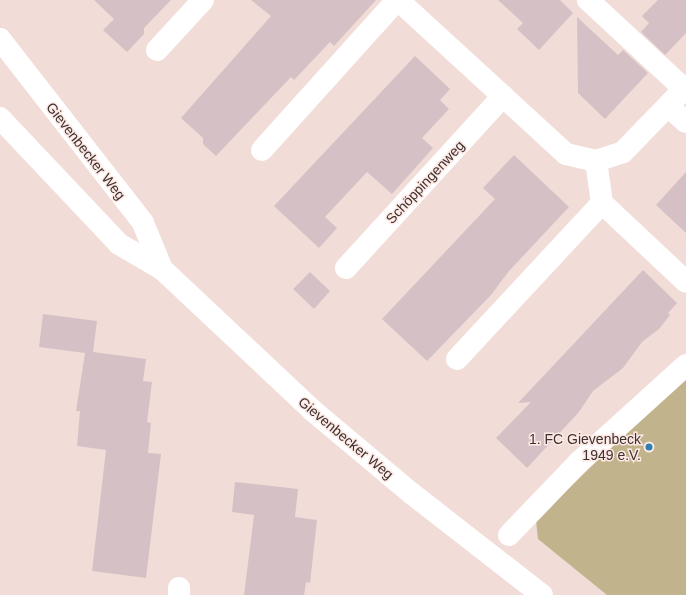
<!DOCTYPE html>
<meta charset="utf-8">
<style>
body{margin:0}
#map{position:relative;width:686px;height:595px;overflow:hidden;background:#f2dcd8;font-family:Helvetica,sans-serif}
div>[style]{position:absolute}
.green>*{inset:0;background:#c1b38c}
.building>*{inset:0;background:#d5c0c5}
.minor>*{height:22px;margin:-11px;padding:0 11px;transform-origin:11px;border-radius:11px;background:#fff}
.major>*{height:22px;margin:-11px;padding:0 11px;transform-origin:11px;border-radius:11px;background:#fff}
.dots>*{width:11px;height:11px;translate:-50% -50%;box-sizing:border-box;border:2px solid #ffe9e5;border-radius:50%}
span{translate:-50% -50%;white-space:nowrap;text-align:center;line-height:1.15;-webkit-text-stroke:3px #ffe9e5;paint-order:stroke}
.street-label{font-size:14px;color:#3a3130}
.poi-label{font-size:14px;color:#3a3130}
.right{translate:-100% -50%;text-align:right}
</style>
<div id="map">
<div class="green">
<i style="clip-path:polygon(686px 375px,686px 595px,607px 595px,538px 539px,536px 520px)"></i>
</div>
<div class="building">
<i style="clip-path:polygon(94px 0,171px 0,144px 28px,144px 34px,127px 52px,103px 30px,114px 19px)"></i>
<i style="clip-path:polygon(251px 0,376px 0,334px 46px,330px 42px,294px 80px,291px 77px,216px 156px,203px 144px,203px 138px,181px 118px,271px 16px)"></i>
<i style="clip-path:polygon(498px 0,560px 0,573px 13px,539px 50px,517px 29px,523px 23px)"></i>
<i style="clip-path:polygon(658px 0,686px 0,686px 33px,665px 55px,641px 32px,649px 23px,642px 16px)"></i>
<i style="clip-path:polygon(577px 17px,618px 55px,623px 50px,648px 73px,605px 119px,578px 93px)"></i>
<i style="clip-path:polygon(415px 56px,450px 89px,440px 100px,449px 109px,422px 138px,433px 148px,392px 194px,367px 172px,325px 217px,337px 228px,319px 248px,274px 206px)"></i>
<i style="clip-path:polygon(514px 155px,569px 207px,509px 271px,491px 295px,427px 361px,382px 319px,495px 199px,483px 188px)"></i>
<i style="clip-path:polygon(686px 172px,686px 233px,656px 205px)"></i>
<i style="clip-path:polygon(643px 270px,677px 303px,668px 313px,670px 315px,659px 329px,642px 342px,623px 368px,593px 391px,579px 412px,527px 468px,496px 438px,531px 402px,518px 403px)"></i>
<i style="clip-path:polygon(310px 272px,330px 291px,314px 309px,293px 289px)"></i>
<i style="clip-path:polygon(43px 314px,97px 321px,93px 352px,146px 359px,143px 381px,152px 382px,147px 422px,151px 423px,148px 453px,161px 454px,146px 578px,92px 571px,106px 450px,77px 446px,80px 411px,76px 411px,85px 353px,39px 347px)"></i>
<i style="clip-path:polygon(235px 482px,298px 489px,295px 517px,317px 520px,310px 583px,306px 582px,304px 595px,244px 595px,254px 515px,232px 512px)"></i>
</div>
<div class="minor">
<i style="left:398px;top:0;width:228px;rotate:42.5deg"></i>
<i style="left:566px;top:154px;width:31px;rotate:13deg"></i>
<i style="left:596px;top:161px;width:28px;rotate:-18deg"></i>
<i style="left:623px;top:152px;width:91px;rotate:-45.9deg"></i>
<i style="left:588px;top:0;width:131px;rotate:42.8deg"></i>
<i style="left:157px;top:50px;width:68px;rotate:-47.4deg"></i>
<i style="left:668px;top:106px;width:24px;rotate:42deg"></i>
<i style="left:262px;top:150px;width:202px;rotate:-48deg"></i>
<i style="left:596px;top:161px;width:42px;rotate:81.9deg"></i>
<i style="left:602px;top:203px;width:115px;rotate:43.2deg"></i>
<i style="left:346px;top:268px;width:233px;rotate:-47.6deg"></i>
<i style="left:457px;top:359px;width:213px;rotate:-47.1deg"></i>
<i style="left:509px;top:535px;width:100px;rotate:-46.2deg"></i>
<i style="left:578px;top:463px;width:146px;rotate:-42.2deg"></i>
<i style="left:179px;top:588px;width:7px;rotate:90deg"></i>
</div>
<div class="major">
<i style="left:0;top:39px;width:233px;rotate:52.1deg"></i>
<i style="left:143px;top:223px;width:50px;rotate:67.6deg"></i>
<i style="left:0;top:118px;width:173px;rotate:46.6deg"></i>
<i style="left:119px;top:244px;width:50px;rotate:30.2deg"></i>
<i style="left:162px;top:269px;width:206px;rotate:43.2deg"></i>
<i style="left:312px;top:410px;width:129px;rotate:40deg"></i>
<i style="left:411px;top:493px;width:166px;rotate:37.9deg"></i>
</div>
<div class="dots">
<i style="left:649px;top:447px;background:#2f7fb0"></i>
</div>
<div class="street-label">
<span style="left:86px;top:151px;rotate:52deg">Gievenbecker Weg</span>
<span style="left:425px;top:182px;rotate:-47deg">Schöppingenweg</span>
<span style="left:346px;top:438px;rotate:40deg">Gievenbecker Weg</span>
</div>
<div class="poi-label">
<span class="right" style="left:641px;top:447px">1. FC Gievenbeck<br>1949 e.V.</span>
</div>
</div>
